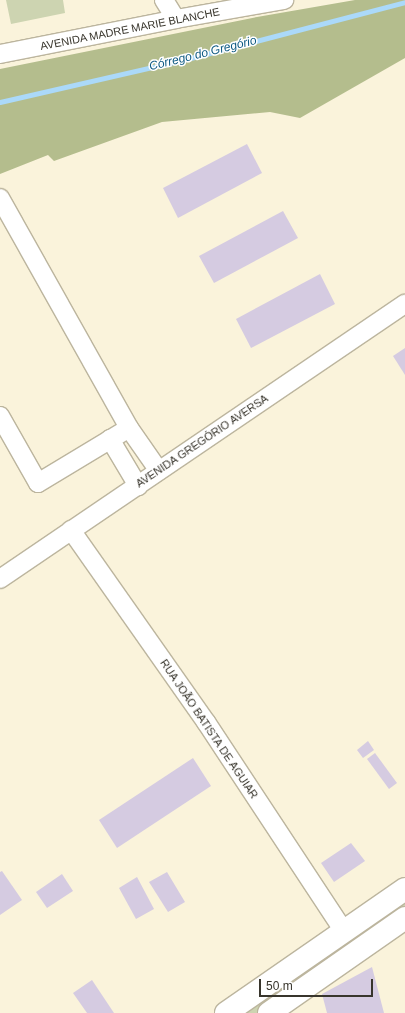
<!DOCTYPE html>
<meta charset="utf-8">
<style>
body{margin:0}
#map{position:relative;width:405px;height:1013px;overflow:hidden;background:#faf3db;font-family:Helvetica,sans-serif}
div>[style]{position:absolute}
.green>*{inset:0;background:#cdd4b1}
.forest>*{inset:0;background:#b4bd8d}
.stream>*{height:4.5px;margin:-2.25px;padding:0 2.25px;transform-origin:2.25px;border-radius:2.25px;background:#abd9f9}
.building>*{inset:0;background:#d5cbe1}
.roads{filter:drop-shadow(1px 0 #bcb59e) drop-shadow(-1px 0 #bcb59e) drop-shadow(0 1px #bcb59e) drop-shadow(0 -1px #bcb59e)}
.street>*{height:18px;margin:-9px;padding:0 9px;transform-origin:9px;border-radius:9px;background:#fff}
.primary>*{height:22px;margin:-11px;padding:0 11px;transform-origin:11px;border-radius:11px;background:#fff}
span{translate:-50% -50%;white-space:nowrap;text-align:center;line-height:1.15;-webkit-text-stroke:3px #fff;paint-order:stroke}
.street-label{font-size:11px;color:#38352c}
.water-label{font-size:12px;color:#0c5982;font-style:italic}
.scale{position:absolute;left:259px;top:979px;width:114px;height:18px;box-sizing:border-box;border:2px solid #38352c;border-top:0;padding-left:5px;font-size:12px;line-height:14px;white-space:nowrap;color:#38352c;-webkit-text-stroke:3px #fff;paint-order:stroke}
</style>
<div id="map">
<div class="green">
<i style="clip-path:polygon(6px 0,63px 0,65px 13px,11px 24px)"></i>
<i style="clip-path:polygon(405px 899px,405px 911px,257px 1013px,240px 1013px)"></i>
</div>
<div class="forest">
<i style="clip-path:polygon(355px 0,405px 0,405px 58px,300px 118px,270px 112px,162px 122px,54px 161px,48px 155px,0 174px,0 69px,257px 17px)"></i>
</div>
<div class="stream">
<i style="left:0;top:102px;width:188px;rotate:-12.9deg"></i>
<i style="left:183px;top:60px;width:229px;rotate:-14.6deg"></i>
</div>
<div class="building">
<i style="clip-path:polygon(247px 144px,262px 173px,178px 218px,163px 188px)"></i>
<i style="clip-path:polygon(283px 211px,298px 238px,214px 283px,199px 256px)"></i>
<i style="clip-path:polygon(320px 274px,335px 304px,251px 348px,236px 319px)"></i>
<i style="clip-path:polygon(405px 348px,405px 375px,393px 356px)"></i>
<i style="clip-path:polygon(368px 741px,374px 750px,363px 758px,357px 750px)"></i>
<i style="clip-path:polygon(375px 753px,397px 783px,389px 789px,367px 759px)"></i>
<i style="clip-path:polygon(193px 758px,211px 786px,117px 848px,99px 820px)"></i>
<i style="clip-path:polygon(351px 843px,365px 861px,334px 882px,321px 863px)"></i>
<i style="clip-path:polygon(2px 871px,22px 900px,0 915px,0 872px)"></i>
<i style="clip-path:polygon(167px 872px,185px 902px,168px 912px,149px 882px)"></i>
<i style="clip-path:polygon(62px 874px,73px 891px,47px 908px,36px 892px)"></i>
<i style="clip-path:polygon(137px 877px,154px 909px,136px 919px,119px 888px)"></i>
<i style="clip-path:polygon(372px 967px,384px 1013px,327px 1013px,322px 994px)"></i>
<i style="clip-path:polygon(92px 980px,114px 1013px,87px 1013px,73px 993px)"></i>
</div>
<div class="roads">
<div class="street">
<i style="left:164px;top:0;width:22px;rotate:58deg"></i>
<i style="left:0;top:54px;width:179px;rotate:-11.2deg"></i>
<i style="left:176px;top:19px;width:110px;rotate:-10deg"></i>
<i style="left:0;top:198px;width:264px;rotate:60.7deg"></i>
<i style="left:129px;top:428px;width:52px;rotate:55.1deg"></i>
<i style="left:0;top:416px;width:77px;rotate:60.4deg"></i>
<i style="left:38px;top:483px;width:106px;rotate:-31.1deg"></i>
<i style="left:110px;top:439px;width:55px;rotate:59.2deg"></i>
<i style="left:71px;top:530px;width:235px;rotate:54.9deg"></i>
<i style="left:206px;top:722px;width:250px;rotate:56.6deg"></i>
<i style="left:0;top:579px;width:490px;rotate:-34.2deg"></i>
</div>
<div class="primary">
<i style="left:226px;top:1013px;width:218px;rotate:-34.7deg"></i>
<i style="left:269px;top:1013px;width:166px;rotate:-34.9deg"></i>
</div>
</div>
<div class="street-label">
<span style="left:130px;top:29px;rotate:-11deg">AVENIDA MADRE MARIE BLANCHE</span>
<span style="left:202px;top:441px;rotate:-34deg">AVENIDA GREGÓRIO AVERSA</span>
<span style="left:209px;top:729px;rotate:56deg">RUA JOÃO BATISTA DE AGUIAR</span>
</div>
<div class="water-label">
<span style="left:203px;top:54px;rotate:-14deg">Córrego do Gregório</span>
</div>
<div class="scale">50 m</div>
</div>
